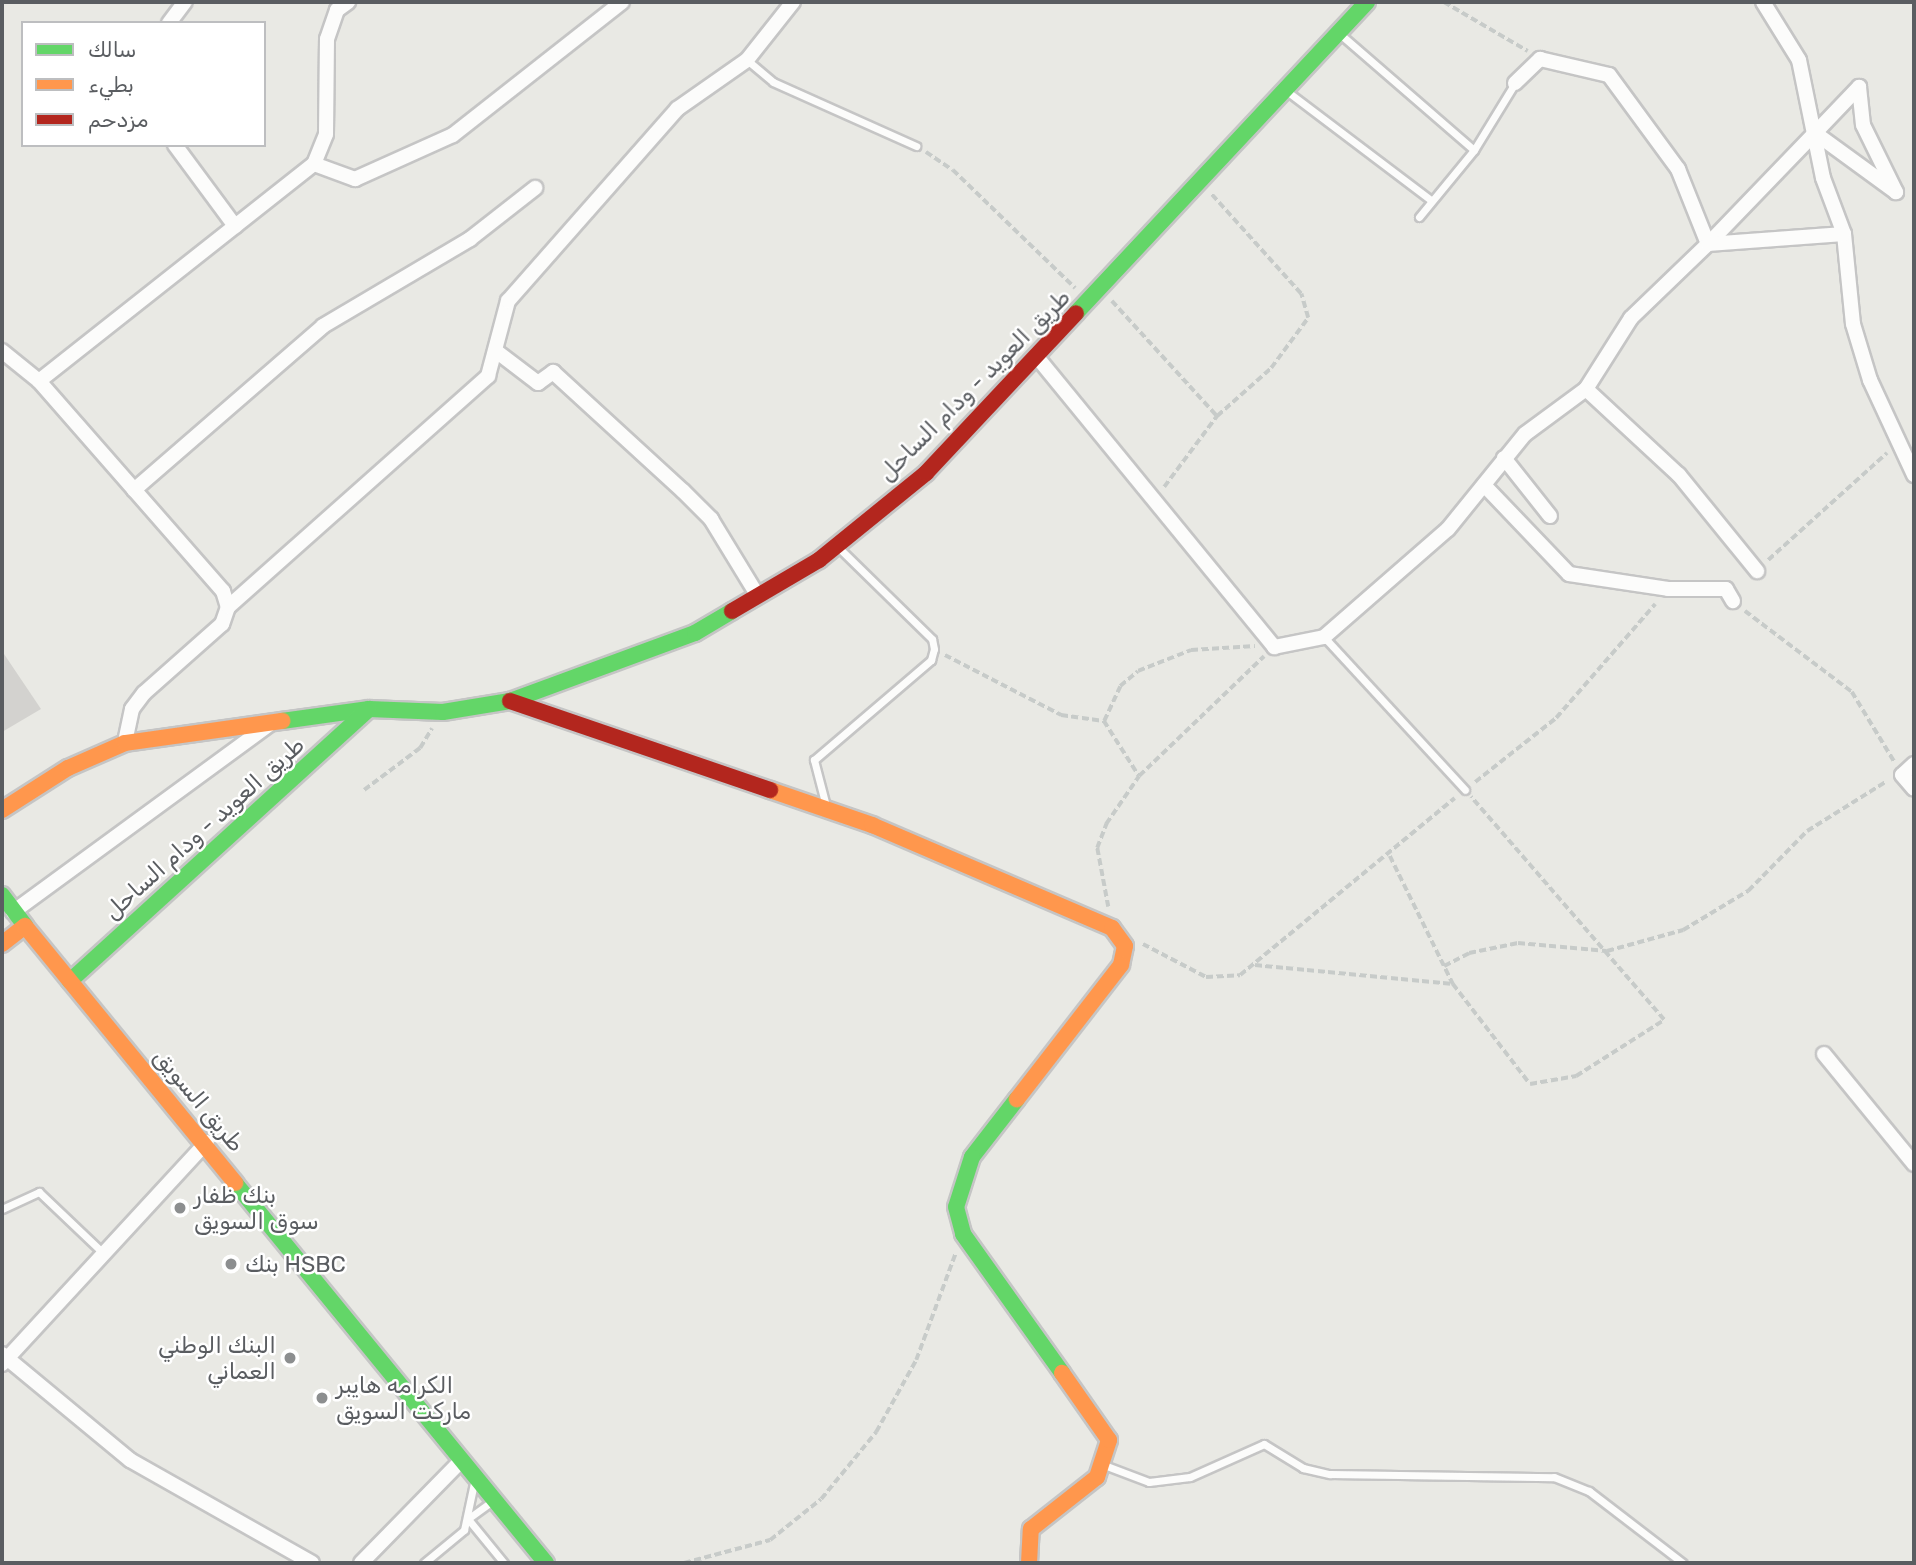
<!DOCTYPE html>
<meta charset="utf-8">
<style>
body{margin:0}
#map{position:relative;width:1916px;height:1565px;overflow:hidden;background:#e9e9e4;font-family:Rubik,Vazirmatn,sans-serif}
div>[style]{position:absolute}
.building>*{inset:0;background:#d3d2cf}
.path>*{height:3.5px;margin-top:-1.75px;transform-origin:0;background:repeating-linear-gradient(90deg,#c7cbc9 0 7px,transparent 0 10.5px)}
.roads{filter:drop-shadow(2px 0 #c5c5c5) drop-shadow(-2px 0 #c5c5c5) drop-shadow(0 2px #c5c5c5) drop-shadow(0 -2px #c5c5c5)}
.lane>*{height:7px;margin:-3.5px;padding:0 3.5px;transform-origin:3.5px;border-radius:3.5px;background:#fcfcfb}
.street>*{height:14px;margin:-7px;padding:0 7px;transform-origin:7px;border-radius:7px;background:#fcfcfb}
.fast>*{height:16px;margin:-8px;padding:0 8px;transform-origin:8px;border-radius:8px;background:#63d668}
.slow>*{height:16px;margin:-8px;padding:0 8px;transform-origin:8px;border-radius:8px;background:#ff974d}
.jam>*{height:16px;margin:-8px;padding:0 8px;transform-origin:8px;border-radius:8px;background:#b3261e}
.dots>*{width:19px;height:19px;translate:-50% -50%;box-sizing:border-box;border:4px solid #fff;border-radius:50%}
span{translate:-50% -50%;white-space:nowrap;text-align:center;line-height:1.15;-webkit-text-stroke:5px #fff;paint-order:stroke}
.street-label{font-size:23px;color:#5a5d61}
.poi-label{font-size:23px;color:#5a5d61}
.left{translate:0 -50%;text-align:left}
.right{translate:-100% -50%;text-align:right}
.frame{position:absolute;inset:0;border:4px solid #5a5d61;pointer-events:none}
.legend{position:absolute;left:21px;top:21px;width:245px;height:126px;box-sizing:border-box;background:#fff;border:2px solid #bdbec0;margin:0;padding:9px 12px;list-style:none;font-size:21px;color:#5a5d61}
.legend li{display:flex;align-items:center;gap:14px;height:35px}
.legend b{width:35px;border:2px solid #bdbec0}
</style>
<div id="map">
<div class="building">
<i style="clip-path:polygon(2px 651px,41px 709px,2px 732px)"></i>
</div>
<div class="path">
<i style="left:1444px;top:2px;width:97px;rotate:30.3deg"></i>
<i style="left:926px;top:152px;width:32px;rotate:34deg"></i>
<i style="left:953px;top:170px;width:170px;rotate:44deg"></i>
<i style="left:1112px;top:301px;width:156px;rotate:47.6deg"></i>
<i style="left:1217px;top:416px;width:72px;rotate:-41.6deg"></i>
<i style="left:1271px;top:368px;width:62px;rotate:-53.5deg"></i>
<i style="left:1308px;top:318px;width:25px;rotate:-106deg"></i>
<i style="left:1301px;top:294px;width:136px;rotate:-132deg"></i>
<i style="left:1164px;top:487px;width:89px;rotate:-53.3deg"></i>
<i style="left:1768px;top:560px;width:160px;rotate:-42deg"></i>
<i style="left:1745px;top:611px;width:134px;rotate:37.1deg"></i>
<i style="left:1852px;top:692px;width:81px;rotate:58.7deg"></i>
<i style="left:945px;top:655px;width:131px;rotate:27.3deg"></i>
<i style="left:1061px;top:715px;width:43px;rotate:7.9deg"></i>
<i style="left:1104px;top:721px;width:65px;rotate:57.5deg"></i>
<i style="left:1104px;top:721px;width:38px;rotate:-65deg"></i>
<i style="left:1120px;top:686px;width:23px;rotate:-40deg"></i>
<i style="left:1138px;top:671px;width:57px;rotate:-21.6deg"></i>
<i style="left:1191px;top:650px;width:64px;rotate:-3.6deg"></i>
<i style="left:1475px;top:782px;width:103px;rotate:-38.3deg"></i>
<i style="left:1556px;top:718px;width:151px;rotate:-49deg"></i>
<i style="left:364px;top:790px;width:70px;rotate:-36.9deg"></i>
<i style="left:420px;top:748px;width:23px;rotate:-59deg"></i>
<i style="left:1390px;top:856px;width:143px;rotate:63.8deg"></i>
<i style="left:1108px;top:907px;width:60px;rotate:-100.6deg"></i>
<i style="left:1097px;top:848px;width:26px;rotate:-69deg"></i>
<i style="left:1106px;top:824px;width:58px;rotate:-55.5deg"></i>
<i style="left:1139px;top:776px;width:173px;rotate:-43.8deg"></i>
<i style="left:1143px;top:944px;width:71px;rotate:27.6deg"></i>
<i style="left:1206px;top:977px;width:34px;rotate:-3deg"></i>
<i style="left:1240px;top:975px;width:278px;rotate:-39.5deg"></i>
<i style="left:1255px;top:965px;width:199px;rotate:5.5deg"></i>
<i style="left:1453px;top:984px;width:126px;rotate:52.4deg"></i>
<i style="left:1530px;top:1084px;width:47px;rotate:-9.9deg"></i>
<i style="left:1576px;top:1076px;width:104px;rotate:-32.5deg"></i>
<i style="left:1664px;top:1020px;width:295px;rotate:-130.9deg"></i>
<i style="left:1444px;top:966px;width:28px;rotate:-27deg"></i>
<i style="left:1469px;top:953px;width:50px;rotate:-11.5deg"></i>
<i style="left:1518px;top:943px;width:89px;rotate:5.1deg"></i>
<i style="left:1607px;top:951px;width:79px;rotate:-15.4deg"></i>
<i style="left:1683px;top:930px;width:76px;rotate:-31deg"></i>
<i style="left:1748px;top:891px;width:84px;rotate:-45.5deg"></i>
<i style="left:1807px;top:831px;width:94px;rotate:-32deg"></i>
<i style="left:684px;top:1563px;width:89px;rotate:-15deg"></i>
<i style="left:770px;top:1540px;width:65px;rotate:-38.8deg"></i>
<i style="left:821px;top:1499px;width:87px;rotate:-50.6deg"></i>
<i style="left:876px;top:1432px;width:82px;rotate:-60.9deg"></i>
<i style="left:916px;top:1360px;width:115px;rotate:-69.7deg"></i>
</div>
<div class="roads">
<div class="lane">
<i style="left:1340px;top:34px;width:177px;rotate:40.9deg"></i>
<i style="left:747px;top:60px;width:34px;rotate:40deg"></i>
<i style="left:773px;top:82px;width:157px;rotate:24.1deg"></i>
<i style="left:1288px;top:92px;width:179px;rotate:37.1deg"></i>
<i style="left:1419px;top:217px;width:87px;rotate:-50.6deg"></i>
<i style="left:1474px;top:150px;width:79px;rotate:-58.5deg"></i>
<i style="left:1324px;top:637px;width:208px;rotate:47.3deg"></i>
<i style="left:826px;top:806px;width:48px;rotate:-104.6deg"></i>
<i style="left:814px;top:760px;width:154px;rotate:-40.5deg"></i>
<i style="left:931px;top:660px;width:11px;rotate:-75deg"></i>
<i style="left:934px;top:649px;width:10px;rotate:-101deg"></i>
<i style="left:932px;top:639px;width:133px;rotate:-135.6deg"></i>
<i style="left:2px;top:1209px;width:41px;rotate:-24.7deg"></i>
<i style="left:39px;top:1192px;width:90px;rotate:43.6deg"></i>
<i style="left:1104px;top:1465px;width:48px;rotate:20.7deg"></i>
<i style="left:1149px;top:1482px;width:41px;rotate:-7deg"></i>
<i style="left:1190px;top:1477px;width:81px;rotate:-24deg"></i>
<i style="left:1264px;top:1444px;width:46px;rotate:31.6deg"></i>
<i style="left:1303px;top:1468px;width:28px;rotate:13deg"></i>
<i style="left:1330px;top:1474px;width:224px;rotate:0.8deg"></i>
<i style="left:1554px;top:1477px;width:38px;rotate:22deg"></i>
<i style="left:1589px;top:1491px;width:118px;rotate:37.5deg"></i>
<i style="left:469px;top:1518px;width:26px;rotate:-36deg"></i>
<i style="left:468px;top:1519px;width:57px;rotate:50.7deg"></i>
<i style="left:424px;top:1563px;width:52px;rotate:-39.5deg"></i>
<i style="left:464px;top:1530px;width:48px;rotate:-78deg"></i>
</div>
<div class="street">
<i style="left:1763px;top:2px;width:68px;rotate:58.2deg"></i>
<i style="left:1799px;top:60px;width:120px;rotate:78.5deg"></i>
<i style="left:1823px;top:178px;width:60px;rotate:69.4deg"></i>
<i style="left:1844px;top:234px;width:90px;rotate:84.3deg"></i>
<i style="left:1853px;top:324px;width:59px;rotate:73.1deg"></i>
<i style="left:1870px;top:380px;width:105px;rotate:65.1deg"></i>
<i style="left:169px;top:23px;width:26px;rotate:-53deg"></i>
<i style="left:1515px;top:83px;width:35px;rotate:-44deg"></i>
<i style="left:1540px;top:59px;width:71px;rotate:13.1deg"></i>
<i style="left:1609px;top:75px;width:117px;rotate:53.7deg"></i>
<i style="left:1678px;top:169px;width:81px;rotate:68.2deg"></i>
<i style="left:1708px;top:244px;width:154px;rotate:-46.1deg"></i>
<i style="left:1815px;top:133px;width:64px;rotate:-46.3deg"></i>
<i style="left:1859px;top:87px;width:38px;rotate:84deg"></i>
<i style="left:1863px;top:125px;width:75px;rotate:63.8deg"></i>
<i style="left:1896px;top:192px;width:100px;rotate:-143.9deg"></i>
<i style="left:175px;top:145px;width:101px;rotate:53.5deg"></i>
<i style="left:314px;top:164px;width:44px;rotate:20.1deg"></i>
<i style="left:355px;top:179px;width:107px;rotate:-24.2deg"></i>
<i style="left:453px;top:135px;width:215px;rotate:-38.2deg"></i>
<i style="left:2px;top:351px;width:48px;rotate:39deg"></i>
<i style="left:39px;top:381px;width:279px;rotate:48.8deg"></i>
<i style="left:223px;top:591px;width:17px;rotate:73deg"></i>
<i style="left:228px;top:607px;width:18px;rotate:109deg"></i>
<i style="left:222px;top:624px;width:104px;rotate:138.5deg"></i>
<i style="left:144px;top:693px;width:20px;rotate:127deg"></i>
<i style="left:132px;top:709px;width:35px;rotate:102deg"></i>
<i style="left:496px;top:351px;width:53px;rotate:37.3deg"></i>
<i style="left:538px;top:383px;width:19px;rotate:-36deg"></i>
<i style="left:553px;top:372px;width:176px;rotate:42.5deg"></i>
<i style="left:683px;top:491px;width:40px;rotate:45deg"></i>
<i style="left:711px;top:519px;width:90px;rotate:58.6deg"></i>
<i style="left:1037px;top:357px;width:375px;rotate:50.7deg"></i>
<i style="left:1274px;top:647px;width:51px;rotate:-11.3deg"></i>
<i style="left:1324px;top:637px;width:164px;rotate:-41.1deg"></i>
<i style="left:1448px;top:529px;width:122px;rotate:-51deg"></i>
<i style="left:1525px;top:434px;width:76px;rotate:-36.4deg"></i>
<i style="left:1586px;top:389px;width:84px;rotate:-57.6deg"></i>
<i style="left:1631px;top:318px;width:107px;rotate:-43.9deg"></i>
<i style="left:1708px;top:244px;width:136px;rotate:-4.2deg"></i>
<i style="left:39px;top:381px;width:350px;rotate:-38.3deg"></i>
<i style="left:314px;top:164px;width:32px;rotate:-68deg"></i>
<i style="left:326px;top:134px;width:95px;rotate:-89.4deg"></i>
<i style="left:327px;top:39px;width:31px;rotate:-71deg"></i>
<i style="left:337px;top:10px;width:14px;rotate:-36deg"></i>
<i style="left:1586px;top:389px;width:127px;rotate:42.8deg"></i>
<i style="left:1679px;top:475px;width:124px;rotate:50.9deg"></i>
<i style="left:1504px;top:458px;width:74px;rotate:51.6deg"></i>
<i style="left:1484px;top:485px;width:123px;rotate:46.3deg"></i>
<i style="left:1569px;top:574px;width:100px;rotate:8.6deg"></i>
<i style="left:1668px;top:589px;width:58px"></i>
<i style="left:1726px;top:589px;width:14px;rotate:60deg"></i>
<i style="left:134px;top:490px;width:250px;rotate:-40.9deg"></i>
<i style="left:323px;top:326px;width:171px;rotate:-30.6deg"></i>
<i style="left:470px;top:239px;width:83px;rotate:-38.1deg"></i>
<i style="left:228px;top:607px;width:348px;rotate:-41.6deg"></i>
<i style="left:488px;top:376px;width:78px;rotate:-75.1deg"></i>
<i style="left:508px;top:301px;width:256px;rotate:-48.6deg"></i>
<i style="left:677px;top:109px;width:85px;rotate:-35deg"></i>
<i style="left:747px;top:60px;width:74px;rotate:-51.6deg"></i>
<i style="left:1914px;top:764px;width:16px;rotate:137deg"></i>
<i style="left:1902px;top:775px;width:18px;rotate:49deg"></i>
<i style="left:13px;top:912px;width:322px;rotate:-36.2deg"></i>
<i style="left:1824px;top:1054px;width:142px;rotate:50.7deg"></i>
<i style="left:2px;top:1354px;width:166px;rotate:39.6deg"></i>
<i style="left:130px;top:1460px;width:209px;rotate:29.5deg"></i>
<i style="left:2px;top:1364px;width:302px;rotate:-47.3deg"></i>
<i style="left:361px;top:1563px;width:141px;rotate:-45.6deg"></i>
</div>
<div class="fast">
<i style="left:1076px;top:313px;width:426px;rotate:-46.9deg"></i>
<i style="left:282px;top:721px;width:88px;rotate:-7.9deg"></i>
<i style="left:369px;top:709px;width:74px;rotate:2.3deg"></i>
<i style="left:443px;top:712px;width:68px;rotate:-9.3deg"></i>
<i style="left:510px;top:701px;width:197px;rotate:-20.2deg"></i>
<i style="left:695px;top:633px;width:43px;rotate:-30.7deg"></i>
<i style="left:2px;top:895px;width:39px;rotate:53deg"></i>
<i style="left:70px;top:981px;width:404px;rotate:-42.3deg"></i>
<i style="left:1017px;top:1099px;width:73px;rotate:127.8deg"></i>
<i style="left:972px;top:1157px;width:52px;rotate:107.7deg"></i>
<i style="left:956px;top:1207px;width:28px;rotate:75deg"></i>
<i style="left:963px;top:1234px;width:171px;rotate:54.5deg"></i>
<i style="left:235px;top:1183px;width:491px;rotate:50.7deg"></i>
</div>
<div class="slow">
<i style="left:770px;top:790px;width:108px;rotate:18.9deg"></i>
<i style="left:872px;top:825px;width:261px;rotate:23.2deg"></i>
<i style="left:1112px;top:928px;width:22px;rotate:54deg"></i>
<i style="left:1125px;top:946px;width:19px;rotate:102deg"></i>
<i style="left:1121px;top:965px;width:170px;rotate:127.8deg"></i>
<i style="left:2px;top:810px;width:78px;rotate:-32.5deg"></i>
<i style="left:68px;top:768px;width:62px;rotate:-23.7deg"></i>
<i style="left:125px;top:743px;width:159px;rotate:-8deg"></i>
<i style="left:2px;top:944px;width:29px;rotate:-38deg"></i>
<i style="left:25px;top:926px;width:332px;rotate:50.7deg"></i>
<i style="left:1029px;top:1563px;width:34px;rotate:-87deg"></i>
<i style="left:1031px;top:1529px;width:84px;rotate:-38.2deg"></i>
<i style="left:1097px;top:1477px;width:39px;rotate:-72deg"></i>
<i style="left:1109px;top:1440px;width:82px;rotate:-125deg"></i>
</div>
<div class="jam">
<i style="left:732px;top:611px;width:101px;rotate:-30.4deg"></i>
<i style="left:819px;top:560px;width:138px;rotate:-39.1deg"></i>
<i style="left:926px;top:473px;width:219px;rotate:-46.8deg"></i>
<i style="left:510px;top:701px;width:275px;rotate:18.9deg"></i>
</div>
</div>
<div class="dots">
<i style="left:180px;top:1208px;background:#8c8e8f"></i>
<i style="left:231px;top:1264px;background:#8c8e8f"></i>
<i style="left:290px;top:1358px;background:#8c8e8f"></i>
<i style="left:322px;top:1398px;background:#8c8e8f"></i>
</div>
<div class="street-label">
<span style="left:974px;top:385px;rotate:-45deg">طريق العويد - ودام الساحل</span>
<span style="left:204px;top:828px;rotate:-42deg">طريق العويد - ودام الساحل</span>
<span style="left:199px;top:1100px;rotate:50deg">طريق السويق</span>
</div>
<div class="poi-label">
<span class="left" style="left:194px;top:1208px">بنك ظفار<br>سوق السويق</span>
<span class="left" style="left:245px;top:1264px">بنك HSBC</span>
<span class="right" style="left:276px;top:1358px">البنك الوطني<br>العماني</span>
<span class="left" style="left:336px;top:1398px">الكرامه هايبر<br>ماركت السويق</span>
</div>
<div class="frame"></div>
<ul class="legend">
<li><b style="height:9px;background:#63d668"></b>سالك</li>
<li><b style="height:9px;background:#ff974d"></b>بطيء</li>
<li><b style="height:9px;background:#b3261e"></b>مزدحم</li>
</ul>
</div>
